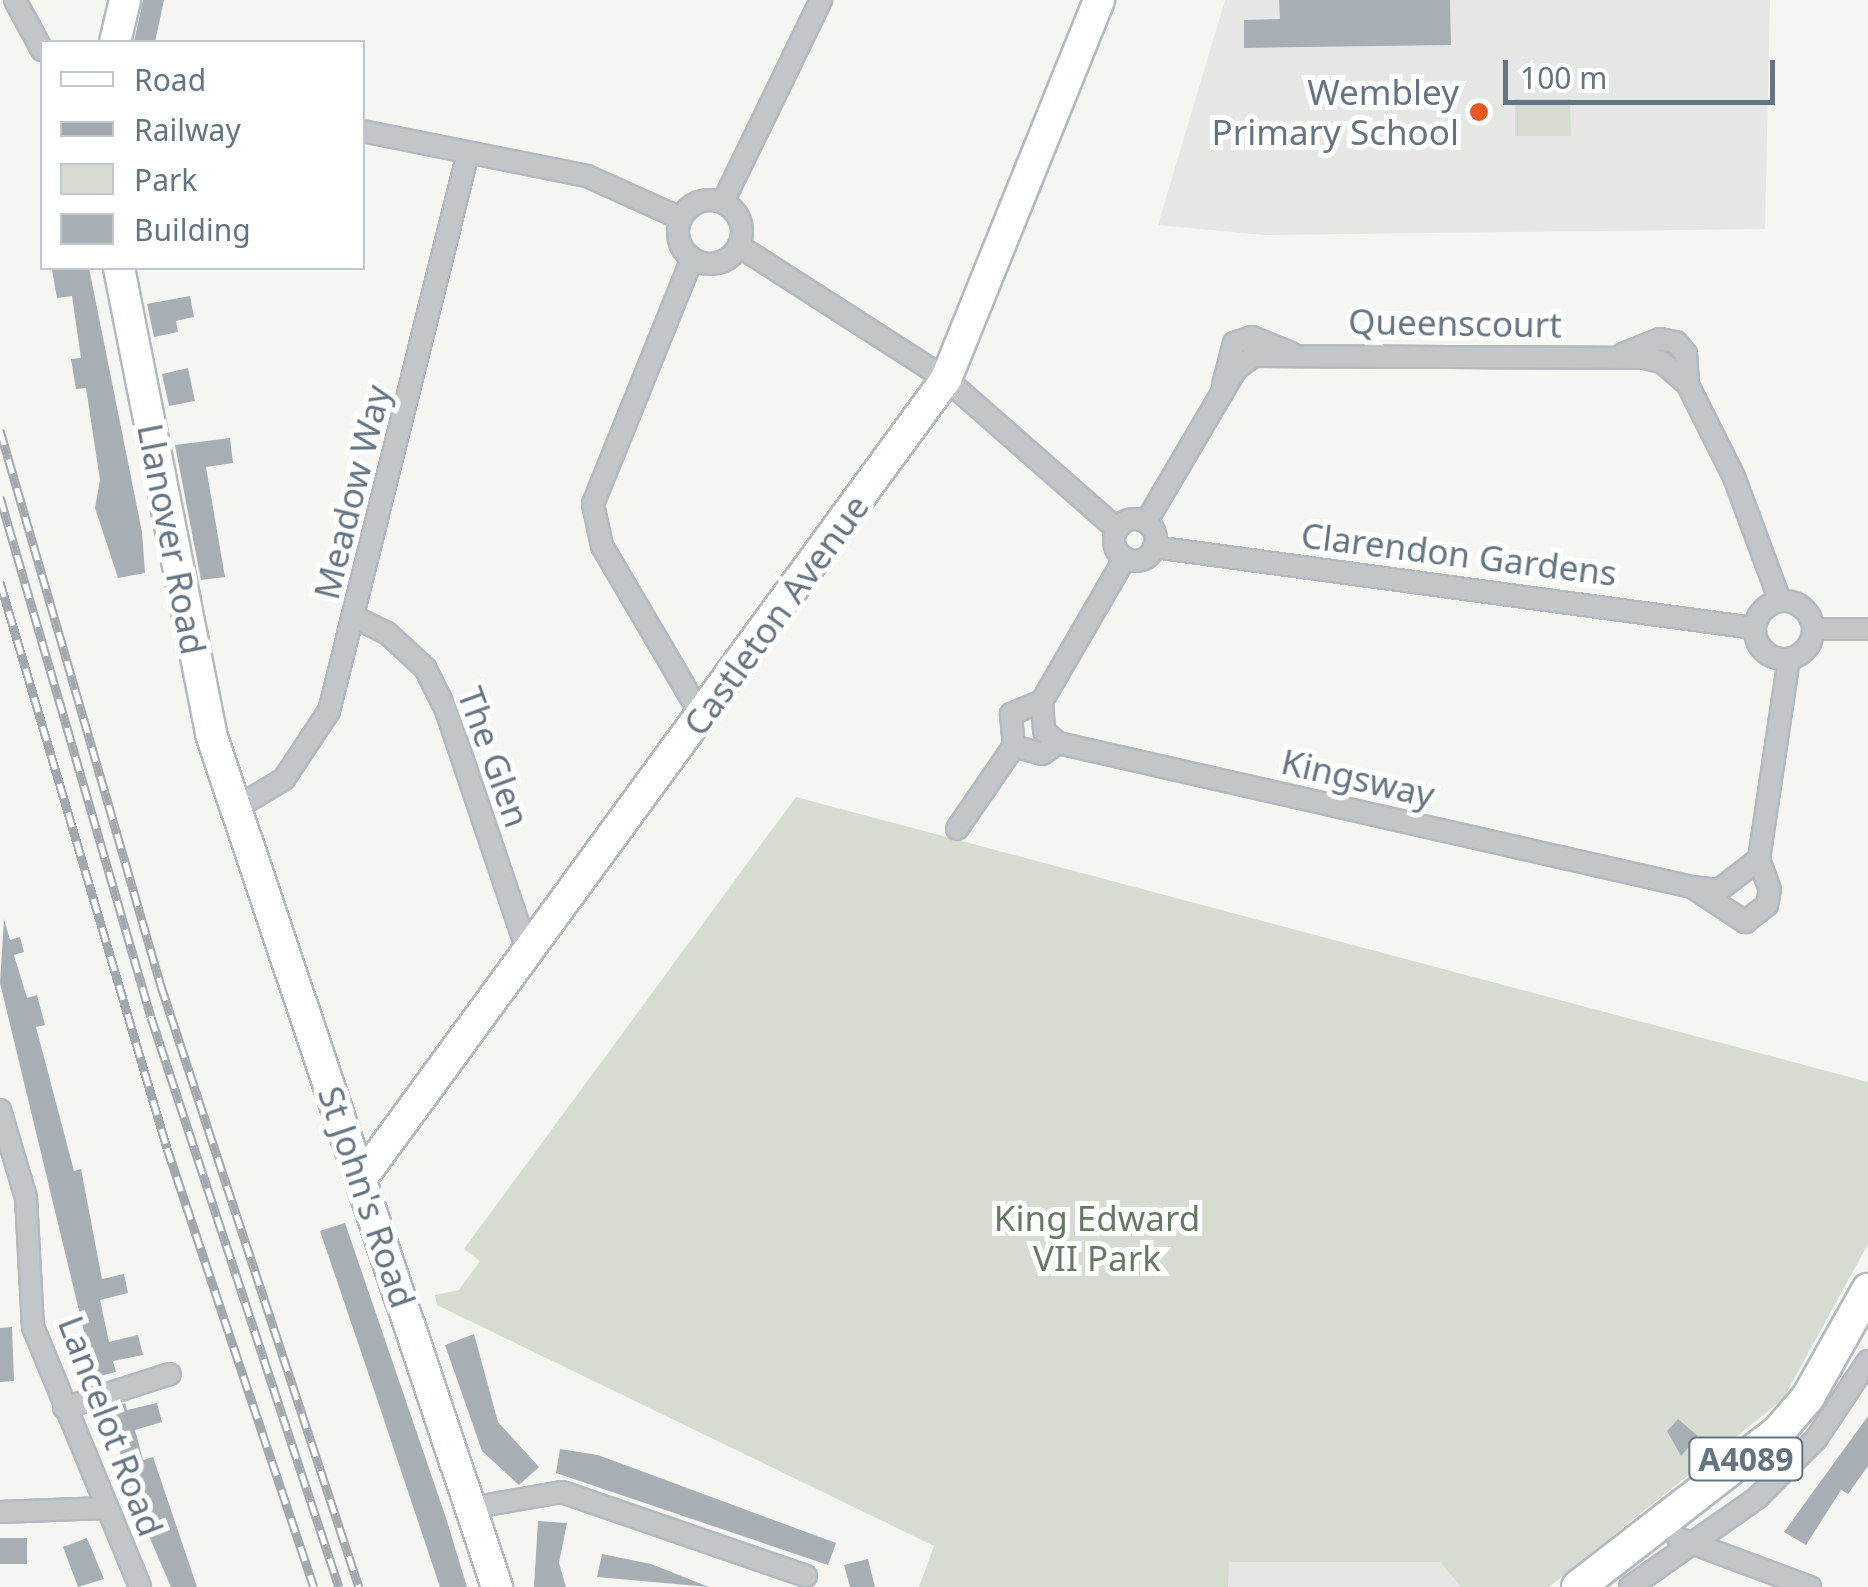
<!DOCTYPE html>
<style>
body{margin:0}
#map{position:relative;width:1868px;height:1587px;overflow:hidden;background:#f5f5f1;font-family:"Noto Sans",sans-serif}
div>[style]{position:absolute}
.built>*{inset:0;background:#e6e7e5}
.green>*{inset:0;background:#d6dcd2}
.building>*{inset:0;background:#a7afb5}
.roads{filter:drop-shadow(2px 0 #b4b9be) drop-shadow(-2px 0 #b4b9be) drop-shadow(0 2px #b4b9be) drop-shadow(0 -2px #b4b9be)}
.street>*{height:20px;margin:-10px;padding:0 10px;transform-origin:10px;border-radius:10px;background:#c2c6c9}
.street>.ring{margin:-10px;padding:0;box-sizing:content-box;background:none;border:20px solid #c2c6c9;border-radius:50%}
.secondary>*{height:30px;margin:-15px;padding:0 15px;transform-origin:15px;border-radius:15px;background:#fff}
.primary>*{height:32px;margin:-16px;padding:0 16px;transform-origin:16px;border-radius:16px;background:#fff}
.rail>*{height:9px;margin-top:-4.5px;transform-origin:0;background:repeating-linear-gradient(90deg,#fff 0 15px,#a2a8ae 0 30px);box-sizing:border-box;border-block:2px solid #a2a8ae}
.dots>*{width:28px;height:28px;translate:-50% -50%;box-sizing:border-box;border:5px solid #fff;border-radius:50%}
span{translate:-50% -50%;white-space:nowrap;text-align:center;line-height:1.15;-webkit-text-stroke:10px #fff;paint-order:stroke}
.shield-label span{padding:2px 8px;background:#fff;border:2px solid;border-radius:8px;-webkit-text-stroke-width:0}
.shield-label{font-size:32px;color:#637483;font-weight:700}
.poi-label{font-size:35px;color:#637483}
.right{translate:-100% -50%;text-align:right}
.street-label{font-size:35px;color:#637483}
.park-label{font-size:35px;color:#667a62}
.legend{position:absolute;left:40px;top:40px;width:325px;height:230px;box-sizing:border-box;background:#fff;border:2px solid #c1c7cd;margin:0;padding:12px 18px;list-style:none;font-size:30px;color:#637483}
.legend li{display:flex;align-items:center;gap:20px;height:50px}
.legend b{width:50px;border:2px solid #c1c7cd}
.scale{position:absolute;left:1503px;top:60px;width:272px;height:45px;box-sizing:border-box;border:5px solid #637483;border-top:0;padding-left:12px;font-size:30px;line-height:35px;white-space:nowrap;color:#637483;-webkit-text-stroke:8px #fff;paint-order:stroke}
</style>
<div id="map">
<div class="built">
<i style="clip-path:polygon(1225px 0,1770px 0,1765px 229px,1264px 235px,1158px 225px)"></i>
<i style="clip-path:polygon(1228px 1562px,1440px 1562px,1461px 1587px,1228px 1587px)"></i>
</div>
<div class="green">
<i style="clip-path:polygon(1515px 99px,1570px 99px,1571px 136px,1515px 136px)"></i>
<i style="clip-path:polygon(796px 797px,1868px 1082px,1868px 1244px,1783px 1399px,1549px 1587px,1461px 1587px,1440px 1562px,1229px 1562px,1228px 1587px,919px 1587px,934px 1546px,437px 1305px,435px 1295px,459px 1290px,480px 1261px,464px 1249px)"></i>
</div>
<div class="building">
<i style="clip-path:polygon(143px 0,164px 0,155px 42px,134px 42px)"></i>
<i style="clip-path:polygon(1279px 0,1450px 0,1451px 45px,1244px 48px,1244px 20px,1280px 19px)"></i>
<i style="clip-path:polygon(89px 268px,142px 532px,145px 573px,118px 578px,95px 508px,100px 480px,86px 388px,76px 389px,71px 359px,81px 358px,72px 296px,57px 298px,52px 270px)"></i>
<i style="clip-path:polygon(190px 296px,194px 317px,176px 321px,178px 332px,154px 337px,147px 304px)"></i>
<i style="clip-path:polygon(188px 368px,195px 401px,169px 406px,162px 374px)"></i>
<i style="clip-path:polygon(230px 438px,233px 463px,206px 467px,225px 577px,201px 580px,175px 445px)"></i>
<i style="clip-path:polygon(4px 919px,10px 940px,20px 937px,24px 952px,14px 955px,27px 998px,37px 995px,45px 1025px,36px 1027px,74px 1171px,81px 1169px,102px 1279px,124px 1274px,128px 1293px,100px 1300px,109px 1342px,138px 1335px,143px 1355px,113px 1361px,116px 1372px,95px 1377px,0 983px)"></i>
<i style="clip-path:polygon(345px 1223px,446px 1518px,467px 1587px,440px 1587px,375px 1393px,320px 1231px)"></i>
<i style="clip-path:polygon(12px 1327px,14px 1381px,0 1382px,0 1328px)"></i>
<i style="clip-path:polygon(474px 1334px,498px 1422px,539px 1467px,519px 1485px,482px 1451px,445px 1345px)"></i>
<i style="clip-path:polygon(125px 1403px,127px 1410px,157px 1403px,162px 1422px,135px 1430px,143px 1460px,153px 1457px,197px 1587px,171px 1587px,132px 1497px,108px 1408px)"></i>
<i style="clip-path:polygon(1868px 1416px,1868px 1466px,1848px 1494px,1841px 1490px,1806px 1545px,1784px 1532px)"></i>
<i style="clip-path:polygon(1678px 1419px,1698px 1436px,1681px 1456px,1667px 1431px)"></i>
<i style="clip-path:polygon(560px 1449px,598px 1455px,836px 1543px,828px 1565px,556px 1473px)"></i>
<i style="clip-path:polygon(538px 1521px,567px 1523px,559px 1563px,566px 1587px,534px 1587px)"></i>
<i style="clip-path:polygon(0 1538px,27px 1538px,27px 1564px,0 1564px)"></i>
<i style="clip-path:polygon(87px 1538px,104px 1579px,78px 1587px,63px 1547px)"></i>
<i style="clip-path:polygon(602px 1554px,651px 1564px,709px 1587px,597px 1577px)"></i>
<i style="clip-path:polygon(868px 1559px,875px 1587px,850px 1587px,844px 1565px)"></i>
</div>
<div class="roads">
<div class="street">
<i style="left:15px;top:0;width:57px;rotate:61.6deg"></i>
<i style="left:362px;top:131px;width:229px;rotate:11.3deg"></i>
<i style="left:587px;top:176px;width:102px;rotate:24.3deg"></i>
<i class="ring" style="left:678px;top:200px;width:44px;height:44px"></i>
<i style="left:723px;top:202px;width:225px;rotate:-64.1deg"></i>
<i style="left:739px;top:246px;width:246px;rotate:32.7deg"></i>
<i style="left:946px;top:379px;width:227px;rotate:41.3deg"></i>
<i style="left:692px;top:259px;width:264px;rotate:112deg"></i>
<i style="left:593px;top:504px;width:43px;rotate:77.9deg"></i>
<i style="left:602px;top:546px;width:199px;rotate:59.6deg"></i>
<i style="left:1623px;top:354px;width:40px;rotate:-22deg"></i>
<i style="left:1660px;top:339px;width:16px;rotate:11deg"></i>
<i style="left:1676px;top:342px;width:16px;rotate:50deg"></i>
<i style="left:1686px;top:354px;width:31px;rotate:86deg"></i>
<i style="left:1223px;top:385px;width:43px;rotate:-75.3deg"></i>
<i style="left:1234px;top:343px;width:19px;rotate:-18deg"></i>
<i style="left:1252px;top:337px;width:42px;rotate:22.3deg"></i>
<i class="ring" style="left:1114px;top:519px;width:22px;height:22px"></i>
<i style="left:1146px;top:522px;width:178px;rotate:-59.5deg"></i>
<i style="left:1236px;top:369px;width:22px;rotate:-36deg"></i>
<i style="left:1254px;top:356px;width:390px;rotate:0.3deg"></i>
<i style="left:1644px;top:358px;width:18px;rotate:13deg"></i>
<i style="left:1662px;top:362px;width:35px;rotate:41deg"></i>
<i style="left:1688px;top:385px;width:103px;rotate:63.4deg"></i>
<i style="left:1734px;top:477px;width:132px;rotate:69.6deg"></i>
<i style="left:1154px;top:547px;width:605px;rotate:7.69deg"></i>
<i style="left:1125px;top:558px;width:165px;rotate:120.1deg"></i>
<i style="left:1042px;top:701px;width:30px;rotate:86deg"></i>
<i style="left:1044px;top:731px;width:18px;rotate:41deg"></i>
<i style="left:1058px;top:743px;width:650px;rotate:12.8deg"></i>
<i style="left:1692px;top:887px;width:64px;rotate:33.4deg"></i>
<i style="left:1745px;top:922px;width:28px;rotate:-38deg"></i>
<i style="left:1767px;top:905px;width:15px;rotate:-79deg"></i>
<i style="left:1770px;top:890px;width:33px;rotate:-110deg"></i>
<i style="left:1759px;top:859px;width:202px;rotate:-81.5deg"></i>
<i class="ring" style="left:1755px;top:601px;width:38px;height:38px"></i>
<i style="left:356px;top:618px;width:34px;rotate:26deg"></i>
<i style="left:387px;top:633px;width:52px;rotate:42.6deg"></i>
<i style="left:425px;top:668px;width:47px;rotate:63.4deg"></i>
<i style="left:446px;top:710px;width:256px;rotate:71.3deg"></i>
<i style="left:1813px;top:629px;width:55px"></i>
<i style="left:1042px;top:701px;width:34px;rotate:157deg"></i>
<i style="left:1011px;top:714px;width:32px;rotate:85deg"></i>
<i style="left:1014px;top:746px;width:29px;rotate:16deg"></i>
<i style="left:1042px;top:754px;width:19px;rotate:-35deg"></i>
<i style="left:236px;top:808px;width:56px;rotate:-31.1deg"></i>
<i style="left:284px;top:779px;width:82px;rotate:-56.5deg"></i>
<i style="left:329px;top:711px;width:575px;rotate:-76.01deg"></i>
<i style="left:957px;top:829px;width:101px;rotate:-55.5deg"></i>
<i style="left:1692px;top:887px;width:27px;rotate:6deg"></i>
<i style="left:1719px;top:890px;width:51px;rotate:-37.8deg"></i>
<i style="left:0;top:1110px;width:92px;rotate:73.5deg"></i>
<i style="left:26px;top:1198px;width:129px;rotate:86.9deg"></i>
<i style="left:33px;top:1327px;width:281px;rotate:67.6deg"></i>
<i style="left:64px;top:1408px;width:111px;rotate:-17.8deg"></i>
<i style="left:470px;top:1508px;width:93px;rotate:-9.9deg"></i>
<i style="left:562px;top:1492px;width:258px;rotate:19deg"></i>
<i style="left:0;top:1512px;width:105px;rotate:-2.2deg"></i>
<i style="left:1678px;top:1538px;width:141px;rotate:20.4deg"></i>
<i style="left:1630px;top:1587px;width:155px;rotate:-35deg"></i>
<i style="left:1757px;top:1498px;width:83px;rotate:-45deg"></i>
<i style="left:1816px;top:1439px;width:94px;rotate:-56.3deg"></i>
</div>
<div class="secondary">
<i style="left:115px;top:42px;width:43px;rotate:-76.6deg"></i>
<i style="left:119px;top:268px;width:475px;rotate:78.8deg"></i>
<i style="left:211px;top:734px;width:900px;rotate:71.46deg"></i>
<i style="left:361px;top:1179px;width:991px;rotate:-53.82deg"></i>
<i style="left:946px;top:379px;width:409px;rotate:-68deg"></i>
</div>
<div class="primary">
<i style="left:1578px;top:1587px;width:254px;rotate:-37.8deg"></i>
<i style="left:1779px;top:1431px;width:45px;rotate:-49.5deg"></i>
<i style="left:1808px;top:1397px;width:123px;rotate:-60.7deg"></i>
</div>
</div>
<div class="rail">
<i style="left:0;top:430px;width:579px;rotate:73.85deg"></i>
<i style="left:161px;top:986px;width:633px;rotate:71.77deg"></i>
<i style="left:0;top:497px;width:541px;rotate:73.81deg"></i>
<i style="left:151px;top:1017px;width:600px;rotate:71.75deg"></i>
<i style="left:0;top:582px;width:590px;rotate:73.56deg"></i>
<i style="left:167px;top:1148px;width:463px;rotate:71.5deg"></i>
</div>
<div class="dots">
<i style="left:1479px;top:112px;background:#e75820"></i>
</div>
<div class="shield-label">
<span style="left:1746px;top:1459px">A4089</span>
</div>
<div class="poi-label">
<span class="right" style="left:1459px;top:112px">Wembley<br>Primary School</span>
</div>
<div class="street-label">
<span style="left:1455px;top:323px;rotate:1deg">Queenscourt</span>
<span style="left:352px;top:492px;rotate:-76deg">Meadow Way</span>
<span style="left:172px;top:539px;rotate:79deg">Llanover Road</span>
<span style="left:1459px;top:554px;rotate:7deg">Clarendon Gardens</span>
<span style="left:776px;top:615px;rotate:-54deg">Castleton Avenue</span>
<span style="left:494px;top:757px;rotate:70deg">The Glen</span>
<span style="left:1358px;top:778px;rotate:13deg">Kingsway</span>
<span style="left:367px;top:1197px;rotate:71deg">St John's Road</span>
<span style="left:111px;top:1426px;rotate:69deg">Lancelot Road</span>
</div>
<div class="park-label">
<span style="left:1097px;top:1238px">King Edward<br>VII Park</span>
</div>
<ul class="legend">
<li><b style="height:12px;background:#fff"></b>Road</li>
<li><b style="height:12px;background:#a2a8ae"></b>Railway</li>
<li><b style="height:28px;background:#d6dcd2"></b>Park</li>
<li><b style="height:28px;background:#a7afb5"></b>Building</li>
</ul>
<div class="scale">100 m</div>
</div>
